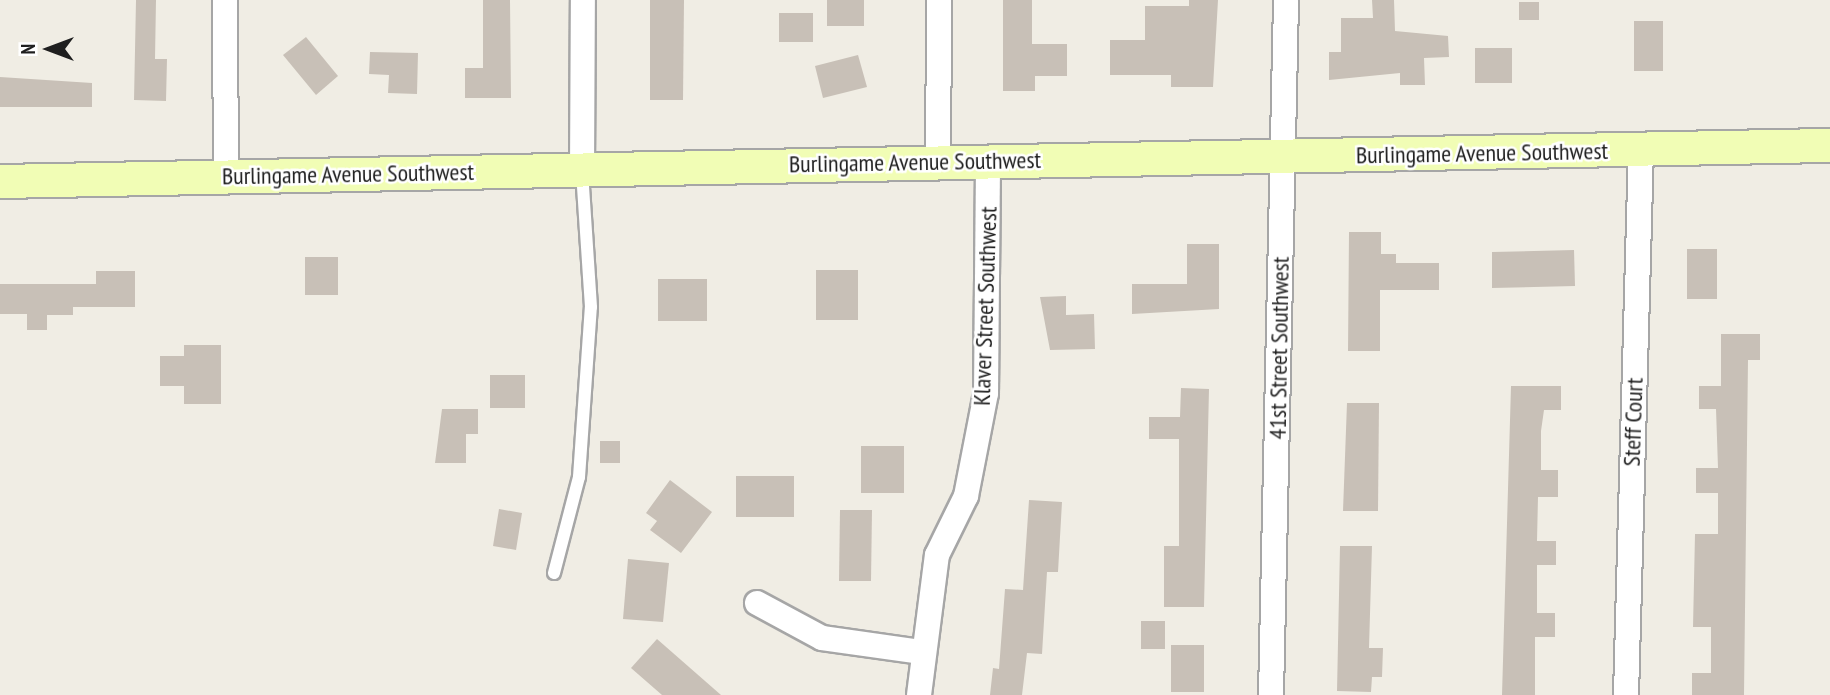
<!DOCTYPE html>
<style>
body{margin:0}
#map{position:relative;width:1830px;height:695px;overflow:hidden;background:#f0ede4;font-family:"PT Sans Narrow",sans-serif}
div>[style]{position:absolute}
.building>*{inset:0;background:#c8c0b7}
.roads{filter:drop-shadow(2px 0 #a6a6a6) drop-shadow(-2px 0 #a6a6a6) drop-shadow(0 2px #a6a6a6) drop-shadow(0 -2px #a6a6a6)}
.lane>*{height:12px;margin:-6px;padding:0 6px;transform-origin:6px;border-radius:6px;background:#fff}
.street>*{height:24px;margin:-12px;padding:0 12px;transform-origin:12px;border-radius:12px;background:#fff}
.secondary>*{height:33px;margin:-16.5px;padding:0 16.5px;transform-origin:16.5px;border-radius:16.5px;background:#f1fdb5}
span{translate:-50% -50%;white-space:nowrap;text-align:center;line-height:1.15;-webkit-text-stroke:5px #fff;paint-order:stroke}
.street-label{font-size:24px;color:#1f1f1f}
.north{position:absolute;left:14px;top:14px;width:70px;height:70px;-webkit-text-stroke:5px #fff;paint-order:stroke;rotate:270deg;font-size:19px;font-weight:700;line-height:28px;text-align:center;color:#1f1f1f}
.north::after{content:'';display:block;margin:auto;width:24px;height:32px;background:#1f1f1f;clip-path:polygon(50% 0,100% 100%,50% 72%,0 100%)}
</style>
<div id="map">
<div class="building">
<i style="clip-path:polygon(136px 0,156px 0,155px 59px,167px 59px,166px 101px,134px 100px)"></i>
<i style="clip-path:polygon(483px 0,510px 0,511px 98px,465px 98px,465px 68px,483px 68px)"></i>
<i style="clip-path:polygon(650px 0,684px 0,683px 100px,650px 100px)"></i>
<i style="clip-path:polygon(827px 0,864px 0,864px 26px,827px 26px)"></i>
<i style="clip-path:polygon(1003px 0,1032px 0,1032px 44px,1067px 44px,1067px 76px,1035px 76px,1035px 91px,1003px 91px)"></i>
<i style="clip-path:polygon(1189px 0,1218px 0,1213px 87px,1171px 87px,1171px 75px,1110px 75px,1110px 40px,1145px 40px,1145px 6px,1189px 6px)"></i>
<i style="clip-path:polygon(1372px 0,1394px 0,1395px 31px,1448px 36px,1449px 57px,1424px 58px,1425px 85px,1400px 85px,1400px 73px,1329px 80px,1329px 52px,1341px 52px,1341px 18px,1373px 18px)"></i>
<i style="clip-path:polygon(1519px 2px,1539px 2px,1539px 20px,1519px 20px)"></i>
<i style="clip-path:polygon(779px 13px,813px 13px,813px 42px,779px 42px)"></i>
<i style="clip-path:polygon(1634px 21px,1663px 21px,1663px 71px,1634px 71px)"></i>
<i style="clip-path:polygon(306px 37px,338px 76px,316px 95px,283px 55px)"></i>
<i style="clip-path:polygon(1475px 48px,1512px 48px,1512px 83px,1475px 83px)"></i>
<i style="clip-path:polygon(370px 52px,418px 53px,417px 94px,388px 93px,389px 75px,369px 74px)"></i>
<i style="clip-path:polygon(858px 55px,867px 87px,823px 98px,815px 66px)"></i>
<i style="clip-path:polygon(0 77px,92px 83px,92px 107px,0 107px)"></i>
<i style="clip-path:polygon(1349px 232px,1381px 232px,1381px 254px,1396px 254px,1396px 263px,1439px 263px,1439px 290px,1380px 290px,1380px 351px,1348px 351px)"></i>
<i style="clip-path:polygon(1187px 244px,1219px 244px,1219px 309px,1132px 314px,1132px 284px,1187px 284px)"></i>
<i style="clip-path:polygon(1687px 249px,1717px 249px,1717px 299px,1687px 299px)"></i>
<i style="clip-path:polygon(1574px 250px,1575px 286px,1492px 288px,1492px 252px)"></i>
<i style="clip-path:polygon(305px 257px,338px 257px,338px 295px,305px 295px)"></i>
<i style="clip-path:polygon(816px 270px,858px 270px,858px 320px,816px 320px)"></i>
<i style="clip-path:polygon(96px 271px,135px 271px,135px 307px,73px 307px,73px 315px,47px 315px,47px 330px,27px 330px,27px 314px,0 314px,0 284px,96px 284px)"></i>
<i style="clip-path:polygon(658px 279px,707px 279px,707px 321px,658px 321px)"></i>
<i style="clip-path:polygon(1066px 296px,1066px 315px,1094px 314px,1095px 349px,1050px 350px,1040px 297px)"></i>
<i style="clip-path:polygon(1721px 334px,1760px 334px,1760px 360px,1748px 360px,1744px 695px,1692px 695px,1692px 673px,1711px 673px,1711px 627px,1693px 627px,1695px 534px,1718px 534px,1718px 493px,1696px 493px,1696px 468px,1718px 468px,1716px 409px,1699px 409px,1699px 386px,1721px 386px)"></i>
<i style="clip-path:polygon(184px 345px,221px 345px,221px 404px,184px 404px,184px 386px,160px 386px,160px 356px,184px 356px)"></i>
<i style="clip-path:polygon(490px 375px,525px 375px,525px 408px,490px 408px)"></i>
<i style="clip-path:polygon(1511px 386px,1561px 386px,1561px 410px,1544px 410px,1541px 431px,1541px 470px,1558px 470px,1558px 497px,1538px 497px,1537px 541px,1556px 541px,1556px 565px,1537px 565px,1537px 613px,1555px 613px,1555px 637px,1535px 637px,1535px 695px,1502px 695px)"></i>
<i style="clip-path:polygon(1181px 388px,1209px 389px,1204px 607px,1164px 607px,1164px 546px,1179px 546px,1179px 439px,1149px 439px,1149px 417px,1180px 417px)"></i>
<i style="clip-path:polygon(1347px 403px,1379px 403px,1378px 511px,1343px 511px)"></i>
<i style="clip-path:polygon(442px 409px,478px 409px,478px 434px,466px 434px,466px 463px,435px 463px)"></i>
<i style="clip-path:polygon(600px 441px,620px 441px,620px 463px,600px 463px)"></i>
<i style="clip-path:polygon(861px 446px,904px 446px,904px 493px,861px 493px)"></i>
<i style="clip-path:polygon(736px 476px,794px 476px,794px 517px,736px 517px)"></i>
<i style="clip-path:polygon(670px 480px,712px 512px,681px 553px,650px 530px,657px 521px,646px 513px)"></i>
<i style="clip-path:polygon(1029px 500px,1062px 502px,1058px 572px,1047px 572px,1042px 654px,1027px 653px,1022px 695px,990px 695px,993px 668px,999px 669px,1005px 589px,1023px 590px)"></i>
<i style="clip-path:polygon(499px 509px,522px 513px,516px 550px,493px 546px)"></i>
<i style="clip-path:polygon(840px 510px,872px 510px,871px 581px,839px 581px)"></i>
<i style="clip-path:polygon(1340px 546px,1372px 546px,1369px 648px,1383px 648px,1382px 677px,1372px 677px,1371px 692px,1337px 691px)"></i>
<i style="clip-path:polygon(628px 559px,669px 563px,663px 622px,623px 619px)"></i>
<i style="clip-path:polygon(1141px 621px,1165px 621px,1165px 649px,1141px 649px)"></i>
<i style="clip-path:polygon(657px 639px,721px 695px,662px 695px,631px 668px)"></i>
<i style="clip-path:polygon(1171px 645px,1204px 645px,1204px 692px,1171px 692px)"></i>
</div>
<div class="roads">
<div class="lane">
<i style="left:554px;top:573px;width:99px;rotate:-75.4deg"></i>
<i style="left:579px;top:477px;width:170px;rotate:-86deg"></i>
<i style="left:591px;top:307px;width:136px;rotate:-93.8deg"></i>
</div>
<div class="street">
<i style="left:225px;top:0;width:176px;rotate:89.7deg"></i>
<i style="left:938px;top:161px;width:161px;rotate:-89.6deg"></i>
<i style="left:582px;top:170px;width:170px;rotate:-89.7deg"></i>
<i style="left:757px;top:603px;width:74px;rotate:28.3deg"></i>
<i style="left:822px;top:638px;width:101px;rotate:8deg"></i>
<i style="left:919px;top:695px;width:141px;rotate:-82.7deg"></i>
<i style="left:937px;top:555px;width:66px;rotate:-63.8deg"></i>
<i style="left:966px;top:496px;width:105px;rotate:-79deg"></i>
<i style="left:986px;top:393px;width:234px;rotate:-89.5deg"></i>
<i style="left:1271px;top:695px;width:695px;rotate:-88.76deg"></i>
<i style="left:1626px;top:695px;width:546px;rotate:-88.43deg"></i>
</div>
<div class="secondary">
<i style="left:0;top:181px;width:1830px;rotate:-1.13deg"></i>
</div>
</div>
<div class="street-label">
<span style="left:1482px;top:153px;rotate:-1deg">Burlingame Avenue Southwest</span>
<span style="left:915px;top:162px;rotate:-1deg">Burlingame Avenue Southwest</span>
<span style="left:348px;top:174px;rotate:-1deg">Burlingame Avenue Southwest</span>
<span style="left:985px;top:306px;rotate:-88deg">Klaver Street Southwest</span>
<span style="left:1279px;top:348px;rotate:-89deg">41st Street Southwest</span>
<span style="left:1633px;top:422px;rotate:-88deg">Steff Court</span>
</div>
<div class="north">N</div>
</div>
